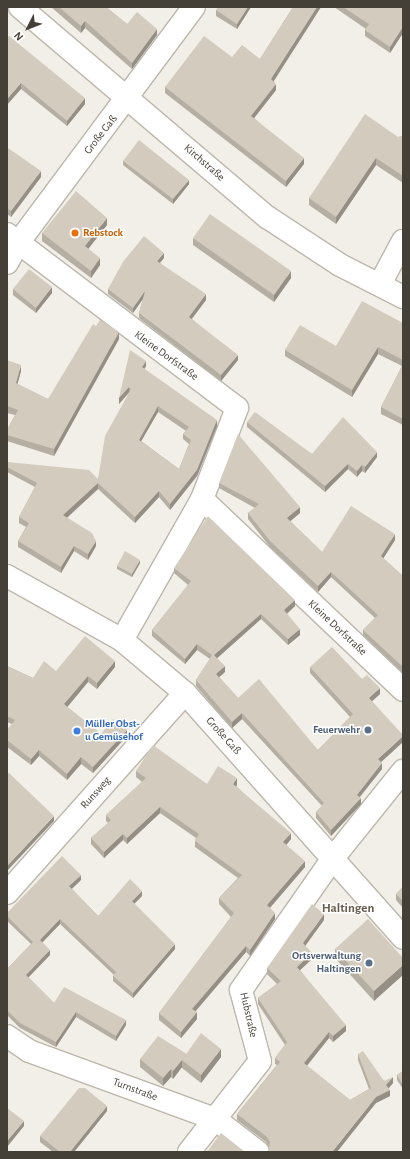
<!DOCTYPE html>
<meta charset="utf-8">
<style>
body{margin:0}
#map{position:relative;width:410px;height:1159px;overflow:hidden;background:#f2efe8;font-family:"Alegreya Sans",sans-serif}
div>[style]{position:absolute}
.roads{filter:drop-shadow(1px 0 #bdb7ab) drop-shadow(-1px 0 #bdb7ab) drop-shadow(0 1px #bdb7ab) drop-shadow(0 -1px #bdb7ab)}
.street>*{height:22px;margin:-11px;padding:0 11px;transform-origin:11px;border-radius:11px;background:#fff}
.wall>*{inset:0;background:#b5afa3}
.shaded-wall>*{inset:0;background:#948e85}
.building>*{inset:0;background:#d3cbbe}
.dots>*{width:11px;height:11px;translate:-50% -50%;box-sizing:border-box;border:2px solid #fff;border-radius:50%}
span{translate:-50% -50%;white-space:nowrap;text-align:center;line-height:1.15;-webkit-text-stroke:3px #fff;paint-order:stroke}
.street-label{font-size:11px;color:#454037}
.food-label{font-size:11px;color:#c56008;font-weight:700}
.left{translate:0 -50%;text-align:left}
.shop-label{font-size:11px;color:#366cbe;font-weight:700}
.service-label{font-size:11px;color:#4e5e75;font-weight:700}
.right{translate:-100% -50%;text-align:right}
.quarter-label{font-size:13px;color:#675e4f;font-weight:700}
.frame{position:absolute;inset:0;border:8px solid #454037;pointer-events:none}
.north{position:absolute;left:8px;top:8px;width:40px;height:40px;-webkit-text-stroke:3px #fff;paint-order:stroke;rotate:228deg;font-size:11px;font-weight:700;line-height:16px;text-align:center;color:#454037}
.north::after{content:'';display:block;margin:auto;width:14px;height:18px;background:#454037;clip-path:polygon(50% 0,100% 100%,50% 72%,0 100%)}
</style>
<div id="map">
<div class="roads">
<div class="street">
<i style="left:20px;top:7px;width:324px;rotate:40.4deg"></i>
<i style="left:267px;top:217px;width:87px;rotate:33.3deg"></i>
<i style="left:340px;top:265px;width:71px;rotate:26.9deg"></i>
<i style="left:7px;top:234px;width:288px;rotate:37.1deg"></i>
<i style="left:237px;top:408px;width:97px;rotate:111deg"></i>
<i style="left:202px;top:499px;width:277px;rotate:43.5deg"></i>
<i style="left:7px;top:263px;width:23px;rotate:-61deg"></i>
<i style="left:18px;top:243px;width:294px;rotate:-53.3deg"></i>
<i style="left:380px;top:284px;width:49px;rotate:-61.9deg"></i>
<i style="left:7px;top:576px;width:132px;rotate:29.1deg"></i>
<i style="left:122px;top:640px;width:82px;rotate:40.1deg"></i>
<i style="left:185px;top:693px;width:328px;rotate:48.3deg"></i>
<i style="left:122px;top:640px;width:162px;rotate:-60.4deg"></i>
<i style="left:7px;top:893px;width:268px;rotate:-48.3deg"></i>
<i style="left:7px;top:1036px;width:27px;rotate:34deg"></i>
<i style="left:29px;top:1051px;width:198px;rotate:20.1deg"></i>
<i style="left:215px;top:1119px;width:54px;rotate:37.5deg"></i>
<i style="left:189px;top:1152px;width:115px;rotate:-52deg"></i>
<i style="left:260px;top:1061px;width:73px;rotate:-105deg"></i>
<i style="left:241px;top:990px;width:161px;rotate:-55.1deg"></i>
<i style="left:333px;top:858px;width:112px;rotate:-51.2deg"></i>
</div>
</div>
<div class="wall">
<i style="clip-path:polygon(51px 7px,106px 7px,127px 24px,157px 35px,132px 69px,85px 28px,81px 33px)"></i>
<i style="clip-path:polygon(251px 7px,237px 29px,216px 16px,216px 10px)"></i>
<i style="clip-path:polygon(293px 7px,321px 7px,274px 81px,276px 90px,254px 118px,304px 164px,286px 187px,165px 93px,165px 87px,232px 57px,260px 59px)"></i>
<i style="clip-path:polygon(334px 7px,403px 7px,403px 33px,390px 53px,365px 36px,365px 30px,366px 29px)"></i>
<i style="clip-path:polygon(7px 38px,85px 104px,67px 126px,21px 89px)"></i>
<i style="clip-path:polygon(403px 136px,403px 183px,376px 165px,336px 224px,309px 205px,309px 198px,398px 137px)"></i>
<i style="clip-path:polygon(7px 149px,41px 177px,11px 217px,7px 214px)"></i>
<i style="clip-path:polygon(123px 161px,189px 184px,173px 204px,123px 165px)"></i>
<i style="clip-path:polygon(107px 225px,88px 249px,100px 265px,91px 278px,42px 241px,42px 233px)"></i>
<i style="clip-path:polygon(193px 238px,291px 278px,274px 302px,193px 245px)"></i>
<i style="clip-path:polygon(164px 258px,160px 263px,206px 300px,192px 319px,238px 360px,221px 381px,139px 318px,139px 313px,143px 299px,133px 313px,108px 294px,108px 289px)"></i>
<i style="clip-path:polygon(13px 289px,52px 293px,36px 313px,13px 295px)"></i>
<i style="clip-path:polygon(403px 323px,403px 425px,381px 414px,381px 407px,402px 366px,378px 354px,352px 397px,285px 356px,285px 350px,336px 346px)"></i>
<i style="clip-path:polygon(119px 339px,54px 456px,7px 441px,7px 430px,15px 415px,7px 413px,7px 360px,21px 371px,17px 384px,48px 399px)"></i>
<i style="clip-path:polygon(evenodd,146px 366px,144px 369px,217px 426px,197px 476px,170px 510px,159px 497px,135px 523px,98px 489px,67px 518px,96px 546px,88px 560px,74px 551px,61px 573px,18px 547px,18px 541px,26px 527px,19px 523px,19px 517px,35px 487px,7px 472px,7px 462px,98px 479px,129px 393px,119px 404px,119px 398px,146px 366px,158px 412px,186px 431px,183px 434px,183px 439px,189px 444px,179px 469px,141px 441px,158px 412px)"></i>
<i style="clip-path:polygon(247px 422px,312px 454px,377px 457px,365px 473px,362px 471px,357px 477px,348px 469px,325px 492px,247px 427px)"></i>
<i style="clip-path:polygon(219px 483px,300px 513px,290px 521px,322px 552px,395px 540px,383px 558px,403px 576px,403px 673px,363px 635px,363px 630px,375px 618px,331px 577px,318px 592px,270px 547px,248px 519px,248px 513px,255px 508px,219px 488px)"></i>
<i style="clip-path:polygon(140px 563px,132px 577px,117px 569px,117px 566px)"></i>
<i style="clip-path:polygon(174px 568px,295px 606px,287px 614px,300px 635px,288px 645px,261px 619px,217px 658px,225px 672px,219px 677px,238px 698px,318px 750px,350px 717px,310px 673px,310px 667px,362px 679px,380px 694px,372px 701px,382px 769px,360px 797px,361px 804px,331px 836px,316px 818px,316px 812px,322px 806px,242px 719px,232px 728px,196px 686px,196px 680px,210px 659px,197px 650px,185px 664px,152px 636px,152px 630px,188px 585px,174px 573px)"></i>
<i style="clip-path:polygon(7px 666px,33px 678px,56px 671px,115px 667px,97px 689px,88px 682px,67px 707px,101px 734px,127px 736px,93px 773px,81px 764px,67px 780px,39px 756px,31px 765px,7px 747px,7px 730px,12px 724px,7px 722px)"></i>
<i style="clip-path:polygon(136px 771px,207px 784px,237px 785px,236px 786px,291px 839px,286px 845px,305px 867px,270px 908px,275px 919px,250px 956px,246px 952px,196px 1011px,197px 1019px,181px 1038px,159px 1020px,159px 1013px,231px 917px,219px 904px,219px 898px,238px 878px,195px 847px,195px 841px,196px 838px,160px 813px,127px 844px,123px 840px,104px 858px,91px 844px,91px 838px,108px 823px,106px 821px,106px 815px,142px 782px,136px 777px)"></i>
<i style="clip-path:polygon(81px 880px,72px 889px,98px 916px,142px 896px,134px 904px,175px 949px,133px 998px,113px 981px,113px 976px,114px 975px,60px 924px,42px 942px,50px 955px,28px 977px,54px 1003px,126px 1025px,116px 1041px,76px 1017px,56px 1047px,20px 1028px,7px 1015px,7px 968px,7px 969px,31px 944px,7px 921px,7px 913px)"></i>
<i style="clip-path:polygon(403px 887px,403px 908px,396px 900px,396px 894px)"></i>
<i style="clip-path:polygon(324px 920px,305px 945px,312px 959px,300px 970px,346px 1031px,333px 1042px,329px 1038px,307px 1066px,350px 1100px,369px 1089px,358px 1060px,358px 1054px,384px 1081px,393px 1083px,389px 1088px,390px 1096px,376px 1103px,269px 1147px,266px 1142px,237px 1120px,237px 1114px,277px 1065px,275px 1064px,275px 1058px,285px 1045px,258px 1004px,258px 998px,277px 984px,267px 974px,267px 968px)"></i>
<i style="clip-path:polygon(335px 949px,403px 958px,374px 1001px,335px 958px)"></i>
<i style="clip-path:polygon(187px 1054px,221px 1057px,201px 1083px,182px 1068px,182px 1067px,173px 1079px,171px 1077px,163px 1086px,140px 1067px,140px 1059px)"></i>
<i style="clip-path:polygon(403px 1071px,403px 1089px,397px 1080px,397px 1075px)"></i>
<i style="clip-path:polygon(107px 1111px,74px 1152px,53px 1152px,40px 1142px,40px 1136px)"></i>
</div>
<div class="shaded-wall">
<i style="clip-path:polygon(248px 7px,251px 7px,237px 29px,237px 24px)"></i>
<i style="clip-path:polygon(317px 7px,321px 7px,271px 85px,271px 79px)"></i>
<i style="clip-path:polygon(85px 21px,85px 28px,81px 33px,81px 26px)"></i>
<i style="clip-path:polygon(403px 27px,403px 33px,390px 53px,390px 47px)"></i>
<i style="clip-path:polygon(157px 29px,157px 35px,132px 69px,132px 63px)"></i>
<i style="clip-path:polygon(21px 83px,21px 89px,7px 105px,7px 99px)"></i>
<i style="clip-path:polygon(276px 84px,276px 90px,251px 122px,251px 116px)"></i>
<i style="clip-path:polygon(85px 98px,85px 104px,67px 126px,67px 121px)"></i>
<i style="clip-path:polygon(304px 158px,304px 164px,286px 187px,286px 181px)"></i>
<i style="clip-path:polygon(376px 158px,376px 165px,336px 224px,336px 217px)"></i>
<i style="clip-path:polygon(41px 171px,41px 177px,11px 217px,11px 211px)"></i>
<i style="clip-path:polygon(189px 180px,189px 184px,173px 204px,173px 199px)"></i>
<i style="clip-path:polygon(107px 218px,107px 225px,85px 253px,85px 246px)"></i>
<i style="clip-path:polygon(164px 253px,164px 258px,157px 266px,157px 261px)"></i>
<i style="clip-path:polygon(100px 258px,100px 265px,91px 278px,91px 271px)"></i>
<i style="clip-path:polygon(291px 271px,291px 278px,274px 302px,274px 295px)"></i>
<i style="clip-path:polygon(52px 287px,52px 293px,36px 313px,36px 308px)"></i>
<i style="clip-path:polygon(145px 291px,145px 296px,133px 313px,133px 308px)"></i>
<i style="clip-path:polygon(206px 294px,206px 300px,189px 322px,189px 317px)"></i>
<i style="clip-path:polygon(119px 332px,119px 339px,54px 456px,54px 449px)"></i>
<i style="clip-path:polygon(378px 347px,378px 354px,352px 397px,352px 390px)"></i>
<i style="clip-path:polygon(238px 355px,238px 360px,221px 381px,221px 375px)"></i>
<i style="clip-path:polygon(146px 361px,146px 366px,142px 373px,142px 367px)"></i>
<i style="clip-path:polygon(21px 365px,21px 371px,16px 390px,16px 383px)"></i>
<i style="clip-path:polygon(129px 387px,129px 392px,119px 404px,119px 398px)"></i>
<i style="clip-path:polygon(158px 406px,158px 412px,139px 445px,139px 440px)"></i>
<i style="clip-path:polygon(217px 420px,217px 426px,197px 476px,170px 510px,170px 504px)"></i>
<i style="clip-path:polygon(377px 452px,377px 457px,365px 473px,365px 467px)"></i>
<i style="clip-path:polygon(348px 464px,348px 469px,325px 492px,325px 486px)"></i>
<i style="clip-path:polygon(362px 465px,362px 471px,357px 477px,357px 471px)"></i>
<i style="clip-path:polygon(98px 483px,98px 489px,63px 521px,63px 515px)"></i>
<i style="clip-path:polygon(159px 491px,159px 497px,135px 523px,135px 517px)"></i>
<i style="clip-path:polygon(300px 507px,300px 513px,287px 524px,287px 518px)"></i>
<i style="clip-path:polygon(395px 534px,395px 540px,381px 562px,381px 556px)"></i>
<i style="clip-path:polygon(96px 541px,96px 546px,88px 560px,88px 554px)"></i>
<i style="clip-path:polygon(74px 546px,74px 551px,61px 573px,61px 567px)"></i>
<i style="clip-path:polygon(140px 560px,140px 563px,132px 577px,132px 574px)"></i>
<i style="clip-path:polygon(331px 572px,331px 577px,318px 592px,318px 586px)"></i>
<i style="clip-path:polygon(295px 600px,295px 606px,284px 616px,284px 610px)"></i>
<i style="clip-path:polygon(261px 614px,261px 619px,214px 661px,214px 655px)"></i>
<i style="clip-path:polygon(300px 629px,300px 635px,288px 645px,288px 639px)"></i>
<i style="clip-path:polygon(197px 644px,197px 650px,185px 664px,185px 659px)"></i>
<i style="clip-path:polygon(115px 661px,115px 667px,97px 689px,97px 683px)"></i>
<i style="clip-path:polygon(225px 666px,225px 672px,216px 680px,216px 674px)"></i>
<i style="clip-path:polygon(88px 676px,88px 682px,64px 711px,64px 704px)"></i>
<i style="clip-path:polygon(380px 688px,380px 694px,369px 704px,369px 698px)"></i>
<i style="clip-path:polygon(242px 713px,242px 719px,232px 728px,232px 722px)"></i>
<i style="clip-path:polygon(127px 730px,127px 736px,93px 773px,93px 767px)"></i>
<i style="clip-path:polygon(403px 736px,403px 742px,378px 765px,378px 759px)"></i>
<i style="clip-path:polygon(39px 750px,39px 756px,31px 765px,31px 759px)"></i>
<i style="clip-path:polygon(81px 757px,81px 764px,67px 780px,67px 774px)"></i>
<i style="clip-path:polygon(382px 763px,382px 769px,357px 800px,357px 795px)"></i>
<i style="clip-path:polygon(237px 778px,237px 785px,233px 790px,233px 784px)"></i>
<i style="clip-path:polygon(361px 798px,361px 804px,331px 836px,331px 830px)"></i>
<i style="clip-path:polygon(160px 807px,160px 813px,127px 844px,127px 838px)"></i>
<i style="clip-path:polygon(54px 816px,54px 821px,7px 871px,7px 866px)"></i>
<i style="clip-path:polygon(291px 833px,291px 839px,283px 849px,283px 842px)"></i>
<i style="clip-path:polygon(123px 834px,123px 840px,104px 858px,104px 852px)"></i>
<i style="clip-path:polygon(305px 861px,305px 867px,267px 911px,267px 905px)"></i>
<i style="clip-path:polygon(81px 875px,81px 880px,69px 891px,69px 886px)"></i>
<i style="clip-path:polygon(142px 891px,142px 896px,132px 906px,132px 901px)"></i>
<i style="clip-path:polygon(275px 913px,275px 919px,250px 956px,250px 950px)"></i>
<i style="clip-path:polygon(324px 914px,324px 920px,303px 949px,303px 943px)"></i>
<i style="clip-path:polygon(60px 919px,60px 924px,40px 945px,40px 940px)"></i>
<i style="clip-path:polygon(175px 944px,175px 949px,133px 998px,133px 993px)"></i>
<i style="clip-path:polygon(246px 946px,246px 952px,192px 1015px,192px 1009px)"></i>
<i style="clip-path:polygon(50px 950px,50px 955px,26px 980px,26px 975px)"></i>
<i style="clip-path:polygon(312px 953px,312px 959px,297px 973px,297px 967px)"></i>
<i style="clip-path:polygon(403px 965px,403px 975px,374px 1001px,374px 991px)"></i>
<i style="clip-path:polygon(76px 1012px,76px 1017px,56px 1047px,56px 1042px)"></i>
<i style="clip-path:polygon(197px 1012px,197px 1019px,181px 1038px,181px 1032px)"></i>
<i style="clip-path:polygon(126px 1020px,126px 1025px,116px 1041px,116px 1036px)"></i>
<i style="clip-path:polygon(346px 1025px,346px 1031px,333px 1042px,333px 1036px)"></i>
<i style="clip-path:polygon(329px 1032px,329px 1038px,304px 1069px,304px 1063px)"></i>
<i style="clip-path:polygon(221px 1049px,221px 1057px,201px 1083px,201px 1075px)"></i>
<i style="clip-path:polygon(187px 1054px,182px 1060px,182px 1067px,173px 1079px,173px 1071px)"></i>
<i style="clip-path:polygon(171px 1069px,171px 1077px,163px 1086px,163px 1078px)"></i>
<i style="clip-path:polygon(393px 1077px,393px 1083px,386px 1091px,386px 1085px)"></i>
<i style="clip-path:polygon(390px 1090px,390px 1096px,376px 1103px,337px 1152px,332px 1152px,376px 1097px)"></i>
<i style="clip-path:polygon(107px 1106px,107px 1111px,74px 1152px,70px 1152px)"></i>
<i style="clip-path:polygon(24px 1121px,24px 1126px,7px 1147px,7px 1141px)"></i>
</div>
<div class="building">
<i style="clip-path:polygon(59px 7px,106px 7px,127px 24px,137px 12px,157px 29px,132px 63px,85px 21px,81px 26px)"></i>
<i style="clip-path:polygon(218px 7px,248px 7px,237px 24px,216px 10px)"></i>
<i style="clip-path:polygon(293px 7px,317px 7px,271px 79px,276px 84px,251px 116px,304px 158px,286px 181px,165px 87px,204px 36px,232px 57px,242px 45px,260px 59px)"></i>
<i style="clip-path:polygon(343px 7px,403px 7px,403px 27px,390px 47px,365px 30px,369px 24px)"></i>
<i style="clip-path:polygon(9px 36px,85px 98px,67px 121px,21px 83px,7px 99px,7px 38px)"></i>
<i style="clip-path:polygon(365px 114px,398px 137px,403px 136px,403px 176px,376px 158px,336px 217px,309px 198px)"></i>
<i style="clip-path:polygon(139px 140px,189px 180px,173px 199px,123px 161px)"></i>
<i style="clip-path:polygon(8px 148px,41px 171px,11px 211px,7px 208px,7px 149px)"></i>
<i style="clip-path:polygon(76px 191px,107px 218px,85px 246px,100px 258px,91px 271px,42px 233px)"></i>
<i style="clip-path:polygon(210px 214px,291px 271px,274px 295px,193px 238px)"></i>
<i style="clip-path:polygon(144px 236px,164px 253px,157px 261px,206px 294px,189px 317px,238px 355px,221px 375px,139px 313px,145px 291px,133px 308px,108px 289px,123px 262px)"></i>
<i style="clip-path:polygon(29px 269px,52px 287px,36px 308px,13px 289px)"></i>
<i style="clip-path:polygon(362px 301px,403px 323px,403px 360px,378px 347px,352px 390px,285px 350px,300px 325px,336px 346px)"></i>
<i style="clip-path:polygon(100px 320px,119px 332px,54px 449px,7px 435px,7px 430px,18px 410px,7px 406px,7px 360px,21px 365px,16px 383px,48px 399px,93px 324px,96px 326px)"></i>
<i style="clip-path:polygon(evenodd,130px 350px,146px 361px,142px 367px,217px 420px,197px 470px,170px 504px,159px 491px,135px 517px,98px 483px,63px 515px,92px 533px,96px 541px,88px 554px,74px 546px,61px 567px,18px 541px,29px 523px,19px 517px,37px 483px,7px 467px,7px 462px,89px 470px,98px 479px,105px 436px,131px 389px,129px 387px,119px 398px,130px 350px,158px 406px,189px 427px,183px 434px,191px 440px,179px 469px,139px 440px,158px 406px)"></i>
<i style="clip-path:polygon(403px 364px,403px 419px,381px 407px)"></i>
<i style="clip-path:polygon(255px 412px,312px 454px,343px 417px,377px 452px,365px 467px,362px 465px,357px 471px,348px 464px,325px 486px,247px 422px)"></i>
<i style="clip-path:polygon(238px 434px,300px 507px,287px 518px,322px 552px,351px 506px,395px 534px,381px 556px,403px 576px,403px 667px,363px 630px,378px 615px,331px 572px,318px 586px,270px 541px,248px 513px,259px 504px,219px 483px)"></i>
<i style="clip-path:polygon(208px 516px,295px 600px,284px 610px,300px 629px,288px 639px,261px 614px,214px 655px,225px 666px,216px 674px,238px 698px,259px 679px,318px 750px,353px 714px,310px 667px,332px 647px,362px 679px,367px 675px,380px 688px,369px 698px,403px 735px,403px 736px,378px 759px,382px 763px,357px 795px,361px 798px,331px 830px,316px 812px,324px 803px,242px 713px,232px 722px,196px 680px,212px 655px,197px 644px,185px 659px,152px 630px,191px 581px,174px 568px)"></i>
<i style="clip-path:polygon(125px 551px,140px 560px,132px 574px,117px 566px)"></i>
<i style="clip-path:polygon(85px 636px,115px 661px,97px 683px,88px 676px,64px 704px,101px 734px,113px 719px,127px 730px,93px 767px,81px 757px,67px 774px,39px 750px,31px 759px,7px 740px,7px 730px,15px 720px,7px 716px,7px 666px,33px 678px,44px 661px,56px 671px)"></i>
<i style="clip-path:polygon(153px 745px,207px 784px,218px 766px,237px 778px,233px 784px,291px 833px,283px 842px,305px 861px,267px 905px,275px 913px,250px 950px,246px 946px,192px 1009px,197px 1012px,181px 1032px,159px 1013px,234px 913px,219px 898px,242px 875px,195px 841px,199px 834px,160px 807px,127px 838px,123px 834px,104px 852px,91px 838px,111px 820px,106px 815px,146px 778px,136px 771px)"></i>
<i style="clip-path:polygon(9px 773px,54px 816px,7px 866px,7px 775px)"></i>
<i style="clip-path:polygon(62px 856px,81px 875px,69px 886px,98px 916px,130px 879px,142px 891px,132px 901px,175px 944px,133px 993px,113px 976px,116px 972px,60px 919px,40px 940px,50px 950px,26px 975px,54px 1003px,64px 987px,126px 1020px,116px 1036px,76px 1012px,56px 1042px,20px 1023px,7px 1010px,7px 968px,7px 969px,33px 942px,7px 916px,7px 913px)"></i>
<i style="clip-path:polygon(403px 887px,403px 901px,396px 894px)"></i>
<i style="clip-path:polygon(312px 904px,324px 914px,303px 943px,312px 953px,297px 967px,346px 1025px,333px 1036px,329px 1032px,304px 1063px,350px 1100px,371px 1088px,358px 1054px,363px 1051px,384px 1081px,393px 1077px,386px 1085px,390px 1090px,376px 1097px,332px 1152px,268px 1152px,270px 1142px,266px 1136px,237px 1114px,280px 1062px,275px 1058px,287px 1042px,258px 998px,281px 981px,267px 968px)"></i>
<i style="clip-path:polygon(368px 919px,403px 958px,403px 965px,374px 991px,335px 949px)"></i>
<i style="clip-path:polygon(201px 1033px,221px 1049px,201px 1075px,182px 1060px)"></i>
<i style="clip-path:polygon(158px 1036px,187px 1054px,173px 1071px,171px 1069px,163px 1078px,140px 1059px)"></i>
<i style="clip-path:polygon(403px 1071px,403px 1085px,397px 1075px)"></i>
<i style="clip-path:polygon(79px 1088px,85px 1088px,107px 1106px,70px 1152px,60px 1152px,40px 1136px)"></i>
<i style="clip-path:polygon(7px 1108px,24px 1121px,7px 1141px)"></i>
<i style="clip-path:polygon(221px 1133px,245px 1152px,207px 1152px)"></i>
</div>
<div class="dots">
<i style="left:75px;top:233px;background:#e8710a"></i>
<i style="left:368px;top:730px;background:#5c6f8a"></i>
<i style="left:77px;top:731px;background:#3f7fe0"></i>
<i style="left:369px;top:963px;background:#5c6f8a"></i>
</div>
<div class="street-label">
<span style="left:101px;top:135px;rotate:-52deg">Große Gaß</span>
<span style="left:204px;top:163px;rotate:41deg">Kirchstraße</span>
<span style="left:166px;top:356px;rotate:36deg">Kleine Dorfstraße</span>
<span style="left:337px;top:628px;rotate:43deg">Kleine Dorfstraße</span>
<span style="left:223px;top:736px;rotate:48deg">Große Gaß</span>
<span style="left:96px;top:793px;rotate:-48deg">Runsweg</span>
<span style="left:248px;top:1015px;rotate:77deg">Hubstraße</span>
<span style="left:135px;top:1090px;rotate:20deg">Turnstraße</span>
</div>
<div class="food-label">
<span class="left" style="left:83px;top:233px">Rebstock</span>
</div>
<div class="shop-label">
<span class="left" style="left:85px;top:731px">Müller Obst-<br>u Gemüsehof</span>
</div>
<div class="service-label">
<span class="right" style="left:360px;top:730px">Feuerwehr</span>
<span class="right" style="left:361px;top:963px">Ortsverwaltung<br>Haltingen</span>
</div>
<div class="quarter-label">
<span style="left:348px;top:909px">Haltingen</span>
</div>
<div class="frame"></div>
<div class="north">N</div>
</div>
